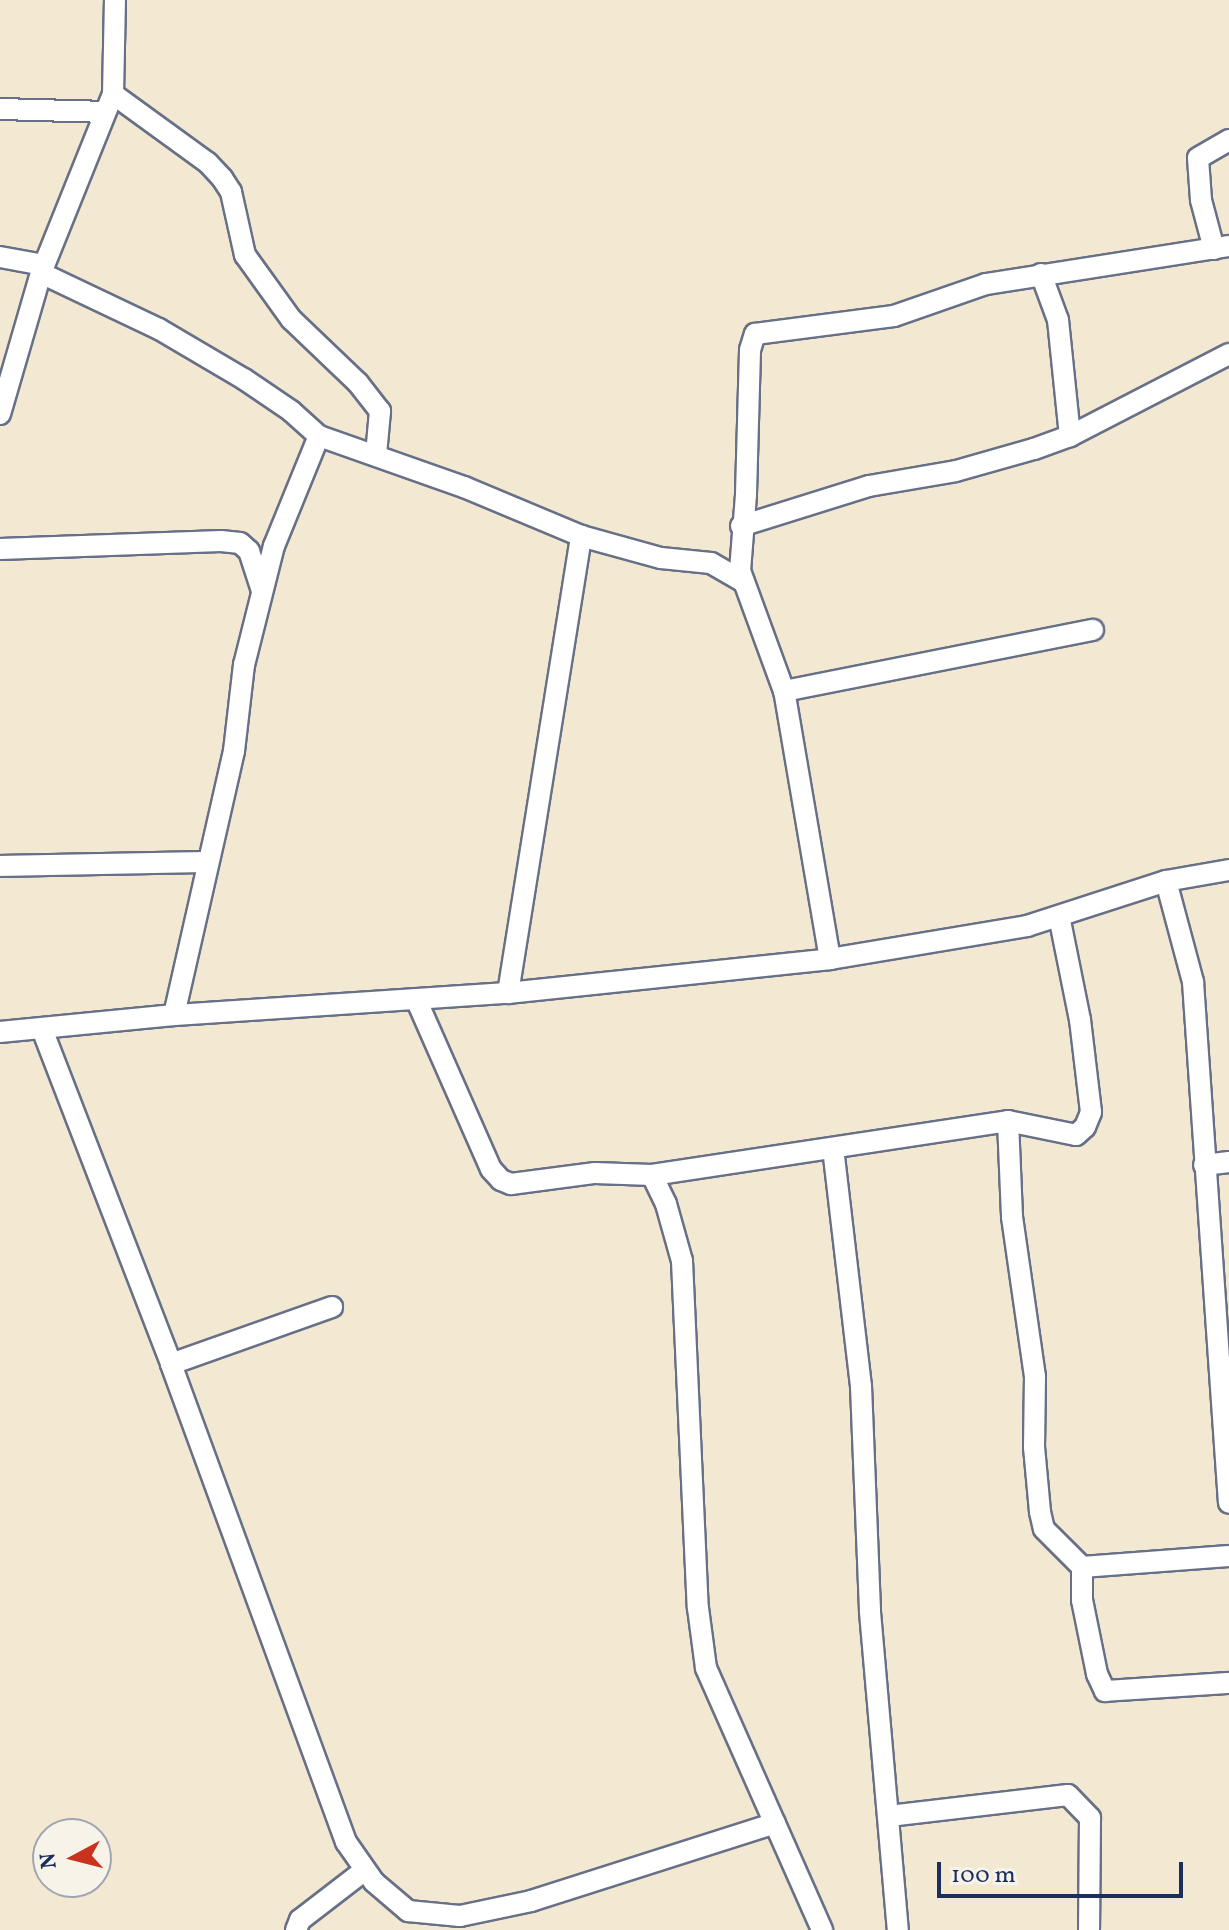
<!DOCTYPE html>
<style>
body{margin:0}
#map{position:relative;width:1229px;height:1930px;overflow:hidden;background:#f3e9d3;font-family:Vollkorn,serif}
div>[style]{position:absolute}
.roads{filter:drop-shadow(2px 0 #677087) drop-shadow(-2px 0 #677087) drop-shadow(0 2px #677087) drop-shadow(0 -2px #677087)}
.minor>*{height:20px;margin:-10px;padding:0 10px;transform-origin:10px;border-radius:10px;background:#fff}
span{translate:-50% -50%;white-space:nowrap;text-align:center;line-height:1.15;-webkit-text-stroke:6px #f7f3e8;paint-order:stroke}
.north{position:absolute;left:32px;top:1818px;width:80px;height:80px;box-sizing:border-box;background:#f7f3e8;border:2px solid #9fa5b1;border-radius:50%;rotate:263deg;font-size:22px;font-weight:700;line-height:32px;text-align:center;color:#1b2f5e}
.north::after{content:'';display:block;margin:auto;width:28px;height:36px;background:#c8321e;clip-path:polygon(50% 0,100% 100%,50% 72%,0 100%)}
.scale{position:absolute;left:937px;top:1862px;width:246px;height:36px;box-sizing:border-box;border:4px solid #1b2f5e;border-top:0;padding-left:10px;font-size:24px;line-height:28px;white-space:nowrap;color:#1b2f5e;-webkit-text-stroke:6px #f7f3e8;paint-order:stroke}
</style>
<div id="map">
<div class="roads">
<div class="minor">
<i style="left:113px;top:94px;width:117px;rotate:36deg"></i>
<i style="left:208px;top:163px;width:21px;rotate:47deg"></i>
<i style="left:222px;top:178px;width:17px;rotate:57deg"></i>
<i style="left:231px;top:192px;width:65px;rotate:77.5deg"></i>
<i style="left:245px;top:255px;width:79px;rotate:54.3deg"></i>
<i style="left:291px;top:319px;width:93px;rotate:43.7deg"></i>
<i style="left:358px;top:383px;width:36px;rotate:52deg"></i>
<i style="left:380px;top:411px;width:44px;rotate:95.2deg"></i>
<i style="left:0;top:109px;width:105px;rotate:1.6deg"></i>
<i style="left:1214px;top:249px;width:51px;rotate:-104.9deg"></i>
<i style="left:1201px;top:200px;width:42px;rotate:-94.1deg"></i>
<i style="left:1198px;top:158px;width:36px;rotate:-30deg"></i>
<i style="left:0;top:257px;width:45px;rotate:10.3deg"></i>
<i style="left:41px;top:273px;width:131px;rotate:25.4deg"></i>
<i style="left:159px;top:329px;width:99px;rotate:30.5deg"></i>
<i style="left:244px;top:379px;width:57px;rotate:34.2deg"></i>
<i style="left:291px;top:411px;width:38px;rotate:42deg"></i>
<i style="left:319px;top:436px;width:154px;rotate:19.4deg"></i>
<i style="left:464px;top:487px;width:127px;rotate:22.7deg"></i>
<i style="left:581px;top:536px;width:83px;rotate:15.4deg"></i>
<i style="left:661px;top:558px;width:50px;rotate:5.7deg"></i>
<i style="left:711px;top:563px;width:38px;rotate:30deg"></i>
<i style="left:1041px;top:274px;width:49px;rotate:69.7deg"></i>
<i style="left:1058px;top:320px;width:117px;rotate:84.1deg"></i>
<i style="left:0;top:414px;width:147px;rotate:-73.8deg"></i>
<i style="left:41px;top:273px;width:193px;rotate:-68.1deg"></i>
<i style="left:113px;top:94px;width:94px;rotate:-88.8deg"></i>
<i style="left:741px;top:526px;width:134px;rotate:-17.4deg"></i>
<i style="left:869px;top:486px;width:88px;rotate:-9.8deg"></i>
<i style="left:956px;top:471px;width:81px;rotate:-15.8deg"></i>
<i style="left:1034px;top:449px;width:38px;rotate:-20deg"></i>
<i style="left:1070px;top:436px;width:179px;rotate:-27.3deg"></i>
<i style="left:0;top:549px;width:221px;rotate:-2.1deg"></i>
<i style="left:221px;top:541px;width:19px;rotate:6deg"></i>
<i style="left:240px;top:543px;width:12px;rotate:42deg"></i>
<i style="left:249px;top:551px;width:42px;rotate:72deg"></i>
<i style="left:784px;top:691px;width:315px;rotate:-11.2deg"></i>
<i style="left:0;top:866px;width:208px;rotate:-1.1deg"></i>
<i style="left:1166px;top:881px;width:105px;rotate:75deg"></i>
<i style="left:1193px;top:982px;width:522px;rotate:86.05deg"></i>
<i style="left:830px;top:959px;width:272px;rotate:-99.7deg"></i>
<i style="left:784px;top:691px;width:128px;rotate:-110.1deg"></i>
<i style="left:740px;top:571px;width:77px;rotate:-85.5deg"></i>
<i style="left:746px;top:494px;width:144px;rotate:-88.4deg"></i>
<i style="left:750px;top:350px;width:17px;rotate:-73deg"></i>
<i style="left:755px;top:334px;width:140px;rotate:-7.4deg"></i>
<i style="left:894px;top:316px;width:97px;rotate:-19.2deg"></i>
<i style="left:986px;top:284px;width:246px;rotate:-8.9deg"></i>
<i style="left:508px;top:993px;width:463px;rotate:-80.9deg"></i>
<i style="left:416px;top:999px;width:186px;rotate:66.2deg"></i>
<i style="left:491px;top:1169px;width:15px;rotate:48deg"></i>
<i style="left:501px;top:1180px;width:11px;rotate:22deg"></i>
<i style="left:511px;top:1184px;width:85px;rotate:-7.5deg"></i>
<i style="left:595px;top:1173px;width:57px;rotate:2deg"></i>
<i style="left:652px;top:1175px;width:360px;rotate:-8.6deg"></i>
<i style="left:1008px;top:1121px;width:69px;rotate:11.6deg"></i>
<i style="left:1076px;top:1135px;width:12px;rotate:-42deg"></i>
<i style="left:1085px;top:1127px;width:16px;rotate:-68deg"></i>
<i style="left:1091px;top:1112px;width:93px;rotate:-96.8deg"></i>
<i style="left:1080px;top:1020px;width:106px;rotate:-101.4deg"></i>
<i style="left:174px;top:1015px;width:271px;rotate:-77.2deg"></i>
<i style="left:234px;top:751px;width:87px;rotate:-83.4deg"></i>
<i style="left:244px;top:665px;width:123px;rotate:-75.9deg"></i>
<i style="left:274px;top:546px;width:119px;rotate:-67.8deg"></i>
<i style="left:42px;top:1029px;width:359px;rotate:68.9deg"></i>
<i style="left:171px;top:1364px;width:509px;rotate:69.89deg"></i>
<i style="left:346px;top:1842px;width:49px;rotate:55deg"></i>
<i style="left:374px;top:1882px;width:45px;rotate:40.5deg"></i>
<i style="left:408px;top:1911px;width:52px;rotate:5.5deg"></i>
<i style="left:460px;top:1916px;width:73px;rotate:-11.9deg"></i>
<i style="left:531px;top:1901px;width:256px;rotate:-17.7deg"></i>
<i style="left:0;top:1032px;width:175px;rotate:-5.6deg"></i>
<i style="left:174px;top:1015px;width:335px;rotate:-3.8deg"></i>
<i style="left:508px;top:993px;width:324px;rotate:-6deg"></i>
<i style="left:830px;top:959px;width:200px;rotate:-9.5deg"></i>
<i style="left:1027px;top:926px;width:146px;rotate:-17.9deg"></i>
<i style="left:1166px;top:881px;width:64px;rotate:-9.9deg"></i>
<i style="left:1008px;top:1121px;width:96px;rotate:87.6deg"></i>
<i style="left:1012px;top:1217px;width:161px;rotate:81.8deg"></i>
<i style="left:1035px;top:1376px;width:71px;rotate:90.8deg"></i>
<i style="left:1034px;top:1447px;width:65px;rotate:84.7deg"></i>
<i style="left:1040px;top:1512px;width:17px;rotate:77deg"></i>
<i style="left:1044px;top:1529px;width:54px;rotate:45deg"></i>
<i style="left:1082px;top:1567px;width:33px;rotate:90deg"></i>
<i style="left:1082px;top:1600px;width:76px;rotate:78.5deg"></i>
<i style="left:1097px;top:1674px;width:19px;rotate:65deg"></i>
<i style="left:1105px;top:1691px;width:124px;rotate:-3.7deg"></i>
<i style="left:833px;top:1148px;width:240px;rotate:83.3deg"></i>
<i style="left:861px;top:1386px;width:226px;rotate:87.7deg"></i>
<i style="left:870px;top:1612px;width:319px;rotate:85deg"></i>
<i style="left:1204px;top:1165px;width:25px;rotate:-7deg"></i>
<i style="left:652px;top:1175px;width:32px;rotate:64deg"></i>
<i style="left:666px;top:1204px;width:59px;rotate:74.3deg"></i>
<i style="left:682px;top:1261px;width:347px;rotate:87.4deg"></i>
<i style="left:698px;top:1608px;width:61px;rotate:82.4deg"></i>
<i style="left:706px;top:1668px;width:287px;rotate:66.1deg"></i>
<i style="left:171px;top:1364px;width:171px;rotate:-19.5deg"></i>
<i style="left:1082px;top:1567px;width:147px;rotate:-4.3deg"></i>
<i style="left:889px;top:1816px;width:180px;rotate:-6.7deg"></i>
<i style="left:1068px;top:1795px;width:32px;rotate:46deg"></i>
<i style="left:1090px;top:1818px;width:112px;rotate:90.5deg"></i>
<i style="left:296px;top:1930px;width:11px;rotate:-68deg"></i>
<i style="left:300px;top:1920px;width:82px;rotate:-37.6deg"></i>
</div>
</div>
<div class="north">N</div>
<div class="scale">100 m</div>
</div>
